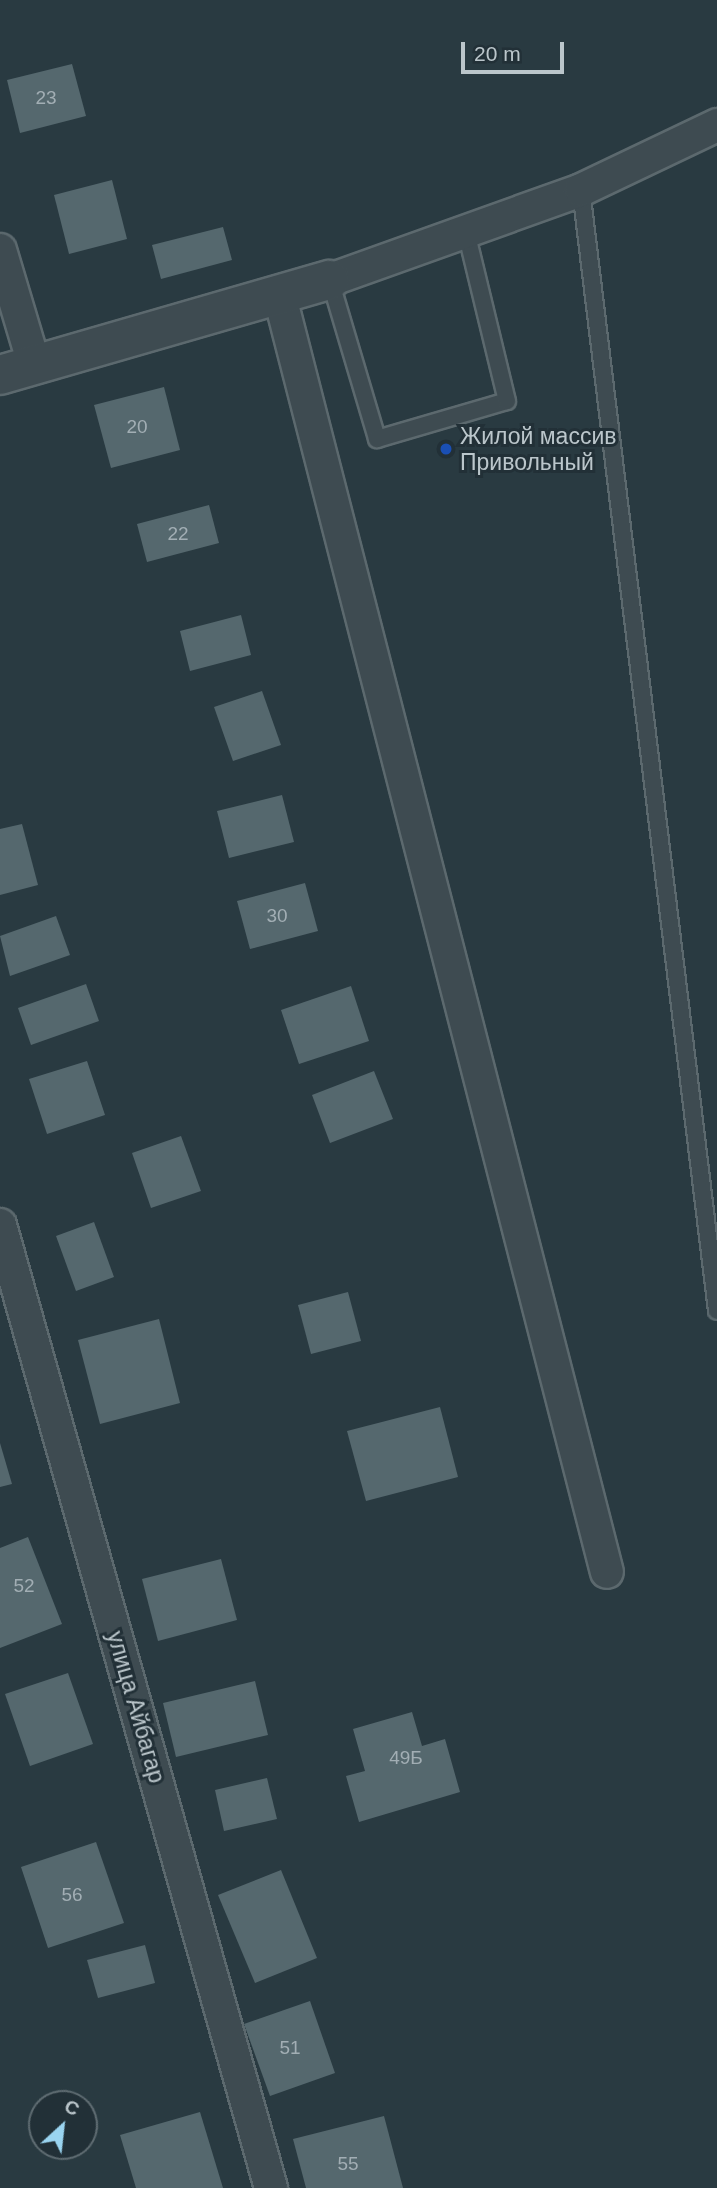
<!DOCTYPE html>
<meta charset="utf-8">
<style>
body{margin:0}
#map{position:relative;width:717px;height:2188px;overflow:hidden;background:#293a41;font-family:Arial,sans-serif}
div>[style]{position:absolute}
.building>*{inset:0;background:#55686e}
.roads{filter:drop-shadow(2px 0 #5c696e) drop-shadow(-2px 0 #5c696e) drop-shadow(0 2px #5c696e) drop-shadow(0 -2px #5c696e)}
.service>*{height:16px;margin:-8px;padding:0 8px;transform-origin:8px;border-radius:8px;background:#3e4b51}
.minor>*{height:32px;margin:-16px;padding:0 16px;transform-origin:16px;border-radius:16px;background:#3e4b51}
.tertiary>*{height:38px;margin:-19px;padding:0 19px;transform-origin:19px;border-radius:19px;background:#3e4b51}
.dots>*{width:19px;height:19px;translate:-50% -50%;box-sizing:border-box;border:4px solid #223037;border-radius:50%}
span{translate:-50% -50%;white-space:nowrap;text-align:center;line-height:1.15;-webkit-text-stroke:6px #223037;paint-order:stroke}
.number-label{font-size:19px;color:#a2aeb4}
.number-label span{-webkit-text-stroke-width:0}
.poi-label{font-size:23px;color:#bbc6cb}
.left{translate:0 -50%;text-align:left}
.street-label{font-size:23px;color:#bbc6cb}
.north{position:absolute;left:28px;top:2090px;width:70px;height:70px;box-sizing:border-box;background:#223037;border:2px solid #5f6c72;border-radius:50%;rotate:27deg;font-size:19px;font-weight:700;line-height:28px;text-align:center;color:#bbc6cb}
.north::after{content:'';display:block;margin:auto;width:24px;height:32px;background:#9ad4f0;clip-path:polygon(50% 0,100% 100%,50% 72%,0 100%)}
.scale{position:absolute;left:461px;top:42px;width:103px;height:32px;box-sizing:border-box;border:4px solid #bbc6cb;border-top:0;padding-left:9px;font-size:21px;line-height:24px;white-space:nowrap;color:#bbc6cb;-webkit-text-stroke:5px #223037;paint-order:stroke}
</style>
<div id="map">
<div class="building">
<i style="clip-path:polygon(72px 64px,86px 116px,20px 133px,7px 80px)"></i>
<i style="clip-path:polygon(112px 180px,127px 239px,69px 254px,54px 195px)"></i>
<i style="clip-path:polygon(223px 227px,232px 260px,161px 279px,152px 245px)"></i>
<i style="clip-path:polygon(164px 387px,180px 450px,111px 468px,94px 405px)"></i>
<i style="clip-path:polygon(209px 505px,219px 543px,147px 562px,137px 524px)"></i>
<i style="clip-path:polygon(241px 615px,251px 655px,190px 671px,180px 631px)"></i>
<i style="clip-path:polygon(262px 691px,281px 745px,233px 761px,214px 707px)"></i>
<i style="clip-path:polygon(282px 795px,294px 842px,229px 858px,217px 811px)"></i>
<i style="clip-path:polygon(22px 824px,38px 885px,0 895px,0 829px)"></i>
<i style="clip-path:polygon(305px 883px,318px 931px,250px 949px,237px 901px)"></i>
<i style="clip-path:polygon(56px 916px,70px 955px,10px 976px,0 936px)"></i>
<i style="clip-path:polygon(86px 984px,99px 1021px,31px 1045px,18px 1008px)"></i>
<i style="clip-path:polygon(351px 986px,369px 1041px,299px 1064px,281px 1010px)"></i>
<i style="clip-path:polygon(87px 1061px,105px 1115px,47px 1134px,29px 1079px)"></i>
<i style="clip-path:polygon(374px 1071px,393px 1119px,330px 1143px,312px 1095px)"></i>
<i style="clip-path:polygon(181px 1136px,201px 1191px,151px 1208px,132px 1153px)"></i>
<i style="clip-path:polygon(94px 1222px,114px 1277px,76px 1291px,56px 1236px)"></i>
<i style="clip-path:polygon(348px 1292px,361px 1341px,311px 1354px,298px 1305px)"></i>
<i style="clip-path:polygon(159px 1319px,180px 1403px,100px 1424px,78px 1340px)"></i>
<i style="clip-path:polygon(440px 1407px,458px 1477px,366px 1501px,347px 1431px)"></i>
<i style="clip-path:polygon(0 1443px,12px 1484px,0 1487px)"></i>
<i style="clip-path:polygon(28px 1537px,62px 1624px,0 1648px,0 1548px)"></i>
<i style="clip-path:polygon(221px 1559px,237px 1620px,158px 1641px,142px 1579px)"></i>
<i style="clip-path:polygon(68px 1673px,93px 1744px,30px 1766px,5px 1694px)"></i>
<i style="clip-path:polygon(255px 1681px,268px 1735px,176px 1757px,163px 1703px)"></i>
<i style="clip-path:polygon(412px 1712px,422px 1746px,445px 1739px,460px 1792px,359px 1822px,346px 1776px,365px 1771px,353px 1729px)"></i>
<i style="clip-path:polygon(267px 1778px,277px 1819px,224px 1831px,215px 1790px)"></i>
<i style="clip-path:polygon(96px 1842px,124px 1923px,48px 1948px,21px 1867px)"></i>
<i style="clip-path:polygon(281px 1870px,317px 1958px,255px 1983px,218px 1895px)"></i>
<i style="clip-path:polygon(145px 1945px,155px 1983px,98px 1998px,87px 1960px)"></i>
<i style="clip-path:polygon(310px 2001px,335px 2073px,270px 2096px,244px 2024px)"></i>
<i style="clip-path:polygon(200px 2112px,223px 2188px,136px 2188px,120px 2135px)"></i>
<i style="clip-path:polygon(384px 2116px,403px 2188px,306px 2188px,293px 2139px)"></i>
</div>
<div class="roads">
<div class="service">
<i style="left:581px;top:190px;width:1129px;rotate:83.08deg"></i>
<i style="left:330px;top:280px;width:166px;rotate:73.5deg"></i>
<i style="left:377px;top:439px;width:135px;rotate:-16.3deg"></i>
<i style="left:507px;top:401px;width:175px;rotate:-103.6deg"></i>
</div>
<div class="minor">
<i style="left:0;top:250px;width:119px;rotate:73.4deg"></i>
<i style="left:330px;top:280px;width:267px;rotate:-19.7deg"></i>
<i style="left:581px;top:190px;width:151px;rotate:-25.5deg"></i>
<i style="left:280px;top:297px;width:1316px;rotate:75.62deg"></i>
<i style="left:0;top:1225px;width:1000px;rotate:74.28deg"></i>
</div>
<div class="tertiary">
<i style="left:0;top:375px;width:343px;rotate:-16.1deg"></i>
</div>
</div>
<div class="dots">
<i style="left:446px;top:449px;background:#1a4fb4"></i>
</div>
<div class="number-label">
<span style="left:46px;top:98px">23</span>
<span style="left:137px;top:427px">20</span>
<span style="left:178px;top:534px">22</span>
<span style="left:277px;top:916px">30</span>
<span style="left:24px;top:1586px">52</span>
<span style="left:406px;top:1758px">49Б</span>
<span style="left:72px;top:1895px">56</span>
<span style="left:290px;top:2048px">51</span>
<span style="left:348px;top:2164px">55</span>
</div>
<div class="poi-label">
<span class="left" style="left:460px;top:449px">Жилой массив<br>Привольный</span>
</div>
<div class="street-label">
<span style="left:136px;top:1707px;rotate:74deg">улица Айбагар</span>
</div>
<div class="north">С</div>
<div class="scale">20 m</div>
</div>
